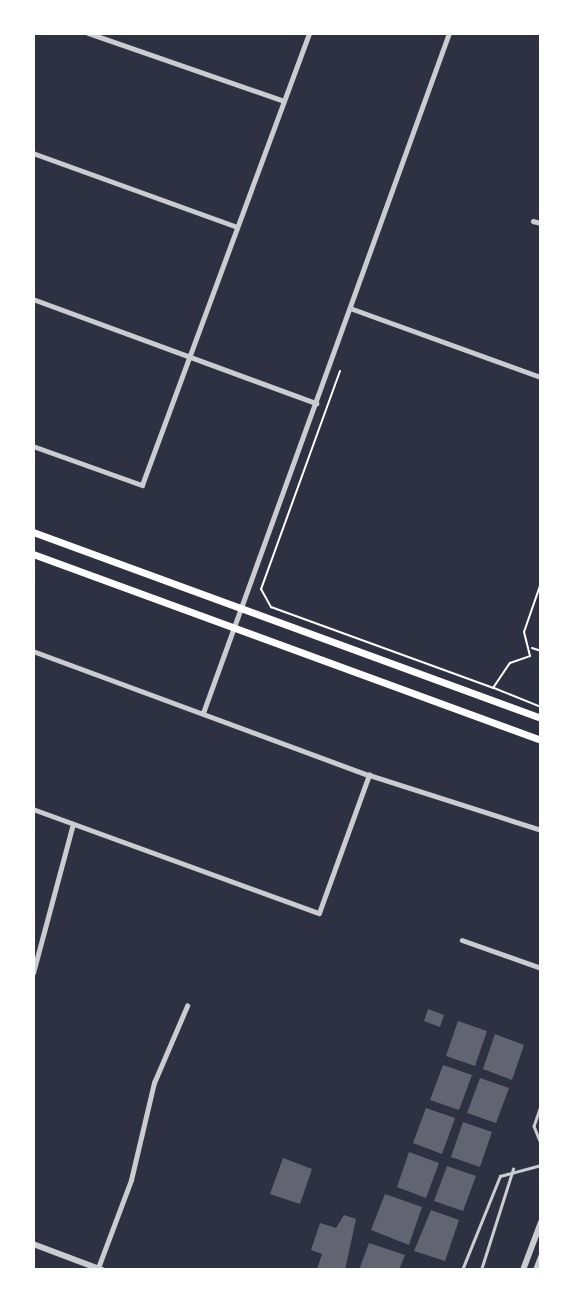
<!DOCTYPE html>
<style>
body{margin:0}
#map{position:relative;width:574px;height:1303px;overflow:hidden;background:#2d3142;font-family:"Space Grotesk",sans-serif}
div>[style]{position:absolute}
.building>*{inset:0;background:#626471}
.path>*{height:2px;margin:-1px;padding:0 1px;transform-origin:1px;border-radius:1px;background:#fff}
.service>*{height:2.5px;margin:-1.25px;padding:0 1.25px;transform-origin:1.25px;border-radius:1.25px;background:#caccd0}
.minor>*{height:4.5px;margin:-2.25px;padding:0 2.25px;transform-origin:2.25px;border-radius:2.25px;background:#caccd0}
.tertiary>*{height:6px;margin:-3px;padding:0 3px;transform-origin:3px;border-radius:3px;background:#caccd0}
.secondary>*{height:7px;margin:-3.5px;padding:0 3.5px;transform-origin:3.5px;border-radius:3.5px;background:#fff}
span{translate:-50% -50%;white-space:nowrap;text-align:center;line-height:1.15;-webkit-text-stroke:7px #fff;paint-order:stroke}
.frame{position:absolute;inset:0;border:35px solid #fff;pointer-events:none}
</style>
<div id="map">
<div class="building">
<i style="clip-path:polygon(428px 1009px,444px 1015px,440px 1027px,424px 1021px)"></i>
<i style="clip-path:polygon(458px 1021px,487px 1031px,475px 1066px,446px 1056px)"></i>
<i style="clip-path:polygon(495px 1034px,524px 1045px,512px 1080px,483px 1069px)"></i>
<i style="clip-path:polygon(443px 1065px,472px 1075px,459px 1110px,430px 1100px)"></i>
<i style="clip-path:polygon(480px 1078px,509px 1088px,496px 1123px,467px 1113px)"></i>
<i style="clip-path:polygon(426px 1108px,455px 1118px,442px 1154px,413px 1143px)"></i>
<i style="clip-path:polygon(463px 1122px,492px 1132px,480px 1167px,451px 1157px)"></i>
<i style="clip-path:polygon(409px 1152px,439px 1163px,426px 1198px,397px 1187px)"></i>
<i style="clip-path:polygon(283px 1158px,312px 1169px,300px 1204px,270px 1194px)"></i>
<i style="clip-path:polygon(447px 1166px,476px 1176px,463px 1211px,434px 1201px)"></i>
<i style="clip-path:polygon(385px 1194px,422px 1207px,409px 1245px,371px 1230px)"></i>
<i style="clip-path:polygon(431px 1210px,459px 1220px,445px 1261px,414px 1251px)"></i>
<i style="clip-path:polygon(344px 1215px,356px 1219px,345px 1270px,317px 1269px,322px 1254px,311px 1250px,320px 1223px,336px 1228px)"></i>
<i style="clip-path:polygon(369px 1243px,405px 1255px,399px 1270px,359px 1270px)"></i>
</div>
<div class="path">
<i style="left:340px;top:371px;width:232px;rotate:109.9deg"></i>
<i style="left:261px;top:589px;width:21px;rotate:61deg"></i>
<i style="left:271px;top:607px;width:236px;rotate:20deg"></i>
<i style="left:493px;top:688px;width:30px;rotate:-56deg"></i>
<i style="left:510px;top:663px;width:21px;rotate:-19deg"></i>
<i style="left:530px;top:656px;width:25px;rotate:-104deg"></i>
<i style="left:524px;top:632px;width:52px;rotate:-70.9deg"></i>
<i style="left:532px;top:648px;width:9px;rotate:18deg"></i>
<i style="left:494px;top:688px;width:51px;rotate:22deg"></i>
</div>
<div class="service">
<i style="left:541px;top:1106px;width:21px;rotate:109deg"></i>
<i style="left:534px;top:1126px;width:18px;rotate:68deg"></i>
<i style="left:198px;top:1270px;width:14px"></i>
<i style="left:462px;top:1270px;width:101px;rotate:-68deg"></i>
<i style="left:500px;top:1176px;width:42px;rotate:-15deg"></i>
<i style="left:481px;top:1270px;width:106px;rotate:-72.4deg"></i>
</div>
<div class="minor">
<i style="left:88px;top:33px;width:207px;rotate:19.1deg"></i>
<i style="left:33px;top:153px;width:217px;rotate:19.9deg"></i>
<i style="left:533px;top:221px;width:8px;rotate:14deg"></i>
<i style="left:33px;top:299px;width:302px;rotate:20.2deg"></i>
<i style="left:350px;top:308px;width:203px;rotate:19.9deg"></i>
<i style="left:33px;top:446px;width:116px;rotate:19.7deg"></i>
<i style="left:142px;top:485px;width:482px;rotate:-69.7deg"></i>
<i style="left:33px;top:651px;width:358px;rotate:20.3deg"></i>
<i style="left:369px;top:775px;width:181px;rotate:17.7deg"></i>
<i style="left:203px;top:713px;width:723px;rotate:-70.11deg"></i>
<i style="left:33px;top:809px;width:304px;rotate:20deg"></i>
<i style="left:319px;top:913px;width:147px;rotate:-70.1deg"></i>
<i style="left:462px;top:940px;width:84px;rotate:19.5deg"></i>
<i style="left:33px;top:973px;width:154px;rotate:-75deg"></i>
<i style="left:98px;top:1268px;width:94px;rotate:-69.4deg"></i>
<i style="left:131px;top:1180px;width:100px;rotate:-76.7deg"></i>
<i style="left:154px;top:1083px;width:84px;rotate:-66.8deg"></i>
</div>
<div class="tertiary">
<i style="left:33px;top:1244px;width:74px;rotate:20.6deg"></i>
<i style="left:523px;top:1270px;width:51px;rotate:-69.4deg"></i>
<i style="left:536px;top:1270px;width:14px;rotate:-69deg"></i>
</div>
<div class="secondary">
<i style="left:33px;top:532px;width:541px;rotate:20.11deg"></i>
<i style="left:33px;top:554px;width:541px;rotate:20.11deg"></i>
</div>
<div class="frame"></div>
</div>
